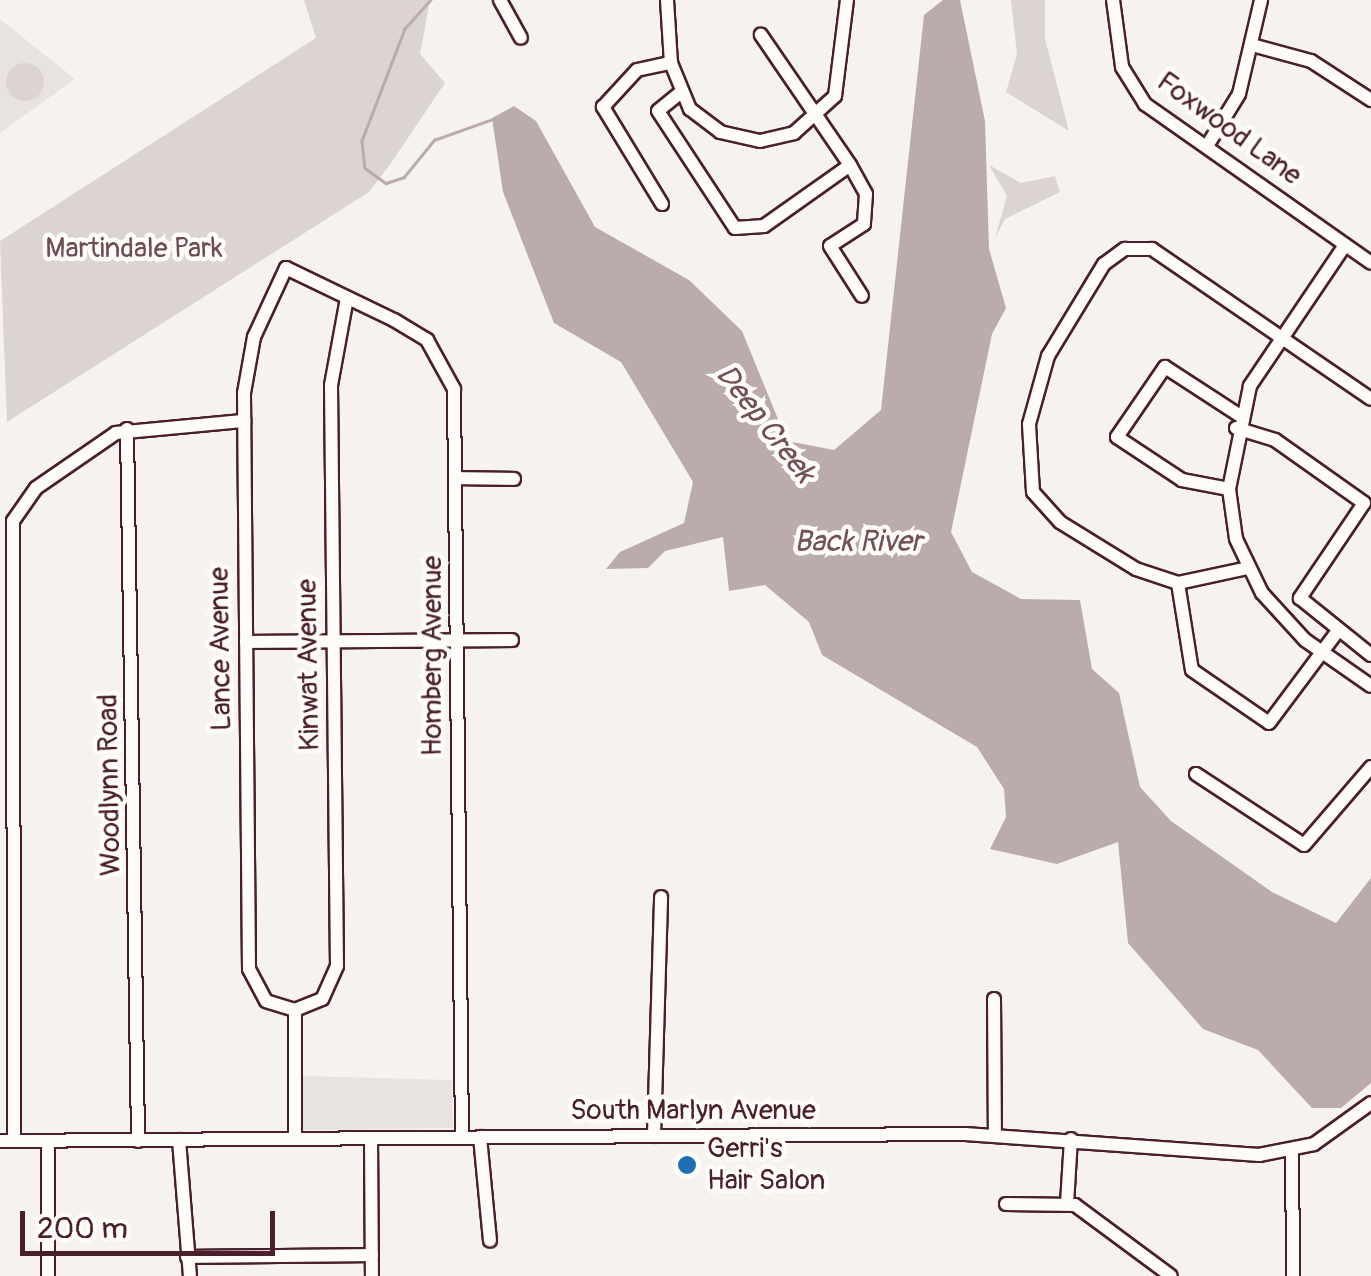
<!DOCTYPE html>
<style>
body{margin:0}
#map{position:relative;width:1371px;height:1276px;overflow:hidden;background:#f6f3ef;font-family:Pangolin,sans-serif}
div>[style]{position:absolute}
.built>*{inset:0;background:#e9e3e0}
.green>*{inset:0;background:#dcd4d2}
.round{border-radius:50%}
.water>*{inset:0;background:#bbabac}
.stream>*{height:2.5px;margin:-1.25px;padding:0 1.25px;transform-origin:1.25px;border-radius:1.25px;background:#bbabac}
.roads{filter:drop-shadow(2px 0 #4a1f2b) drop-shadow(-2px 0 #4a1f2b) drop-shadow(0 2px #4a1f2b) drop-shadow(0 -2px #4a1f2b)}
.minor>*{height:12px;margin:-6px;padding:0 6px;transform-origin:6px;border-radius:6px;background:#fdfcf7}
.dots>*{width:28px;height:28px;translate:-50% -50%;box-sizing:border-box;border:5px solid #fdfcf7;border-radius:50%}
span{translate:-50% -50%;white-space:nowrap;text-align:center;line-height:1.15;-webkit-text-stroke:9px #fdfcf7;paint-order:stroke}
.street-label{font-size:28px;color:#4a1f2b}
.park-label{font-size:28px;color:#6e4c55}
.poi-label{font-size:28px;color:#4a1f2b}
.left{translate:0 -50%;text-align:left}
.water-label{font-size:30px;color:#725058;font-style:italic}
.scale{position:absolute;left:20px;top:1211px;width:255px;height:45px;box-sizing:border-box;border:5px solid #4a1f2b;border-top:0;padding-left:12px;font-size:30px;line-height:35px;white-space:nowrap;color:#4a1f2b;-webkit-text-stroke:8px #fdfcf7;paint-order:stroke}
</style>
<div id="map">
<div class="built">
<i style="clip-path:polygon(0 19px,75px 79px,0 133px)"></i>
<i style="clip-path:polygon(303px 1076px,452px 1080px,453px 1128px,303px 1130px)"></i>
</div>
<div class="green">
<i style="clip-path:polygon(304px 0,430px 0,420px 54px,445px 83px,391px 163px,369px 192px,7px 422px,0 241px,316px 38px)"></i>
<i style="clip-path:polygon(1011px 0,1045px 0,1045px 39px,1069px 131px,1006px 92px,1017px 54px)"></i>
<i class="round" style="left:6px;top:63px;width:38px;height:38px"></i>
<i style="clip-path:polygon(989px 165px,1021px 183px,1055px 176px,1060px 192px,1005px 219px,995px 238px,1007px 196px)"></i>
</div>
<div class="water">
<i style="clip-path:polygon(943px 0,960px 0,985px 121px,989px 249px,1006px 308px,992px 334px,951px 532px,972px 572px,1021px 599px,1080px 600px,1092px 669px,1119px 693px,1140px 787px,1171px 821px,1272px 892px,1336px 923px,1371px 878px,1371px 1083px,1341px 1108px,1312px 1108px,1258px 1050px,1203px 1029px,1128px 943px,1118px 842px,1057px 864px,990px 849px,1006px 817px,1004px 789px,977px 747px,822px 655px,809px 622px,765px 585px,729px 591px,723px 537px,665px 551px,648px 568px,606px 569px,620px 552px,684px 523px,693px 482px,621px 362px,554px 323px,503px 192px,492px 118px,514px 106px,536px 121px,595px 227px,689px 280px,742px 331px,787px 441px,834px 450px,881px 410px,924px 15px)"></i>
</div>
<div class="stream">
<i style="left:431px;top:0;width:39px;rotate:132deg"></i>
<i style="left:405px;top:29px;width:120px;rotate:111deg"></i>
<i style="left:362px;top:141px;width:27px;rotate:84deg"></i>
<i style="left:365px;top:168px;width:26px;rotate:36deg"></i>
<i style="left:386px;top:183px;width:19px;rotate:-18deg"></i>
<i style="left:404px;top:177px;width:48px;rotate:-51deg"></i>
<i style="left:434px;top:140px;width:63px;rotate:-19.6deg"></i>
</div>
<div class="roads">
<div class="minor">
<i style="left:500px;top:0;width:43px;rotate:61.1deg"></i>
<i style="left:667px;top:0;width:63px;rotate:86.4deg"></i>
<i style="left:671px;top:63px;width:50px;rotate:67.6deg"></i>
<i style="left:690px;top:109px;width:38px;rotate:37deg"></i>
<i style="left:720px;top:132px;width:41px;rotate:12.7deg"></i>
<i style="left:760px;top:141px;width:35px;rotate:-13deg"></i>
<i style="left:794px;top:133px;width:55px;rotate:-42.1deg"></i>
<i style="left:835px;top:96px;width:97px;rotate:-82.9deg"></i>
<i style="left:1113px;top:0;width:68px;rotate:82.3deg"></i>
<i style="left:1122px;top:67px;width:44px;rotate:58.1deg"></i>
<i style="left:1145px;top:104px;width:276px;rotate:35.1deg"></i>
<i style="left:1252px;top:45px;width:61px;rotate:15.2deg"></i>
<i style="left:1311px;top:61px;width:72px;rotate:33deg"></i>
<i style="left:680px;top:93px;width:28px;rotate:141deg"></i>
<i style="left:658px;top:111px;width:140px;rotate:56.7deg"></i>
<i style="left:735px;top:228px;width:29px;rotate:-4deg"></i>
<i style="left:764px;top:226px;width:105px;rotate:-35.3deg"></i>
<i style="left:850px;top:165px;width:158px;rotate:-124.4deg"></i>
<i style="left:1207px;top:146px;width:61px;rotate:-58.4deg"></i>
<i style="left:1239px;top:94px;width:97px;rotate:-76.8deg"></i>
<i style="left:850px;top:165px;width:33px;rotate:61deg"></i>
<i style="left:866px;top:194px;width:30px;rotate:94deg"></i>
<i style="left:864px;top:224px;width:40px;rotate:147.1deg"></i>
<i style="left:830px;top:246px;width:59px;rotate:57.4deg"></i>
<i style="left:662px;top:204px;width:114px;rotate:-121.3deg"></i>
<i style="left:603px;top:107px;width:50px;rotate:-47.4deg"></i>
<i style="left:637px;top:70px;width:35px;rotate:-12deg"></i>
<i style="left:1345px;top:245px;width:170px;rotate:124deg"></i>
<i style="left:1250px;top:386px;width:105px;rotate:101.5deg"></i>
<i style="left:1229px;top:489px;width:50px;rotate:82deg"></i>
<i style="left:1236px;top:539px;width:60px;rotate:64.3deg"></i>
<i style="left:1262px;top:593px;width:64px;rotate:47.5deg"></i>
<i style="left:1305px;top:640px;width:80px;rotate:34.9deg"></i>
<i style="left:347px;top:298px;width:88px;rotate:100.4deg"></i>
<i style="left:331px;top:385px;width:581px;rotate:89.41deg"></i>
<i style="left:337px;top:966px;width:36px;rotate:114deg"></i>
<i style="left:322px;top:999px;width:29px;rotate:158deg"></i>
<i style="left:295px;top:1010px;width:30px;rotate:-163deg"></i>
<i style="left:266px;top:1001px;width:36px;rotate:-118deg"></i>
<i style="left:249px;top:969px;width:576px;rotate:-90.5deg"></i>
<i style="left:244px;top:393px;width:57px;rotate:-79.9deg"></i>
<i style="left:254px;top:337px;width:76px;rotate:-65.1deg"></i>
<i style="left:286px;top:268px;width:120px;rotate:25.7deg"></i>
<i style="left:394px;top:320px;width:39px;rotate:31deg"></i>
<i style="left:427px;top:340px;width:56px;rotate:61.1deg"></i>
<i style="left:454px;top:389px;width:749px;rotate:89.39deg"></i>
<i style="left:1236px;top:428px;width:41px;rotate:17.1deg"></i>
<i style="left:1275px;top:440px;width:109px;rotate:35.3deg"></i>
<i style="left:1364px;top:503px;width:115px;rotate:124deg"></i>
<i style="left:1300px;top:598px;width:91px;rotate:38.8deg"></i>
<i style="left:127px;top:429px;width:712px;rotate:89.11deg"></i>
<i style="left:457px;top:478px;width:57px;rotate:1deg"></i>
<i style="left:1229px;top:489px;width:48px;rotate:-169.2deg"></i>
<i style="left:1182px;top:480px;width:78px;rotate:-146.5deg"></i>
<i style="left:1117px;top:437px;width:85px;rotate:-55.6deg"></i>
<i style="left:1165px;top:367px;width:88px;rotate:33deg"></i>
<i style="left:1248px;top:568px;width:72px;rotate:167.9deg"></i>
<i style="left:1178px;top:583px;width:44px;rotate:-161.6deg"></i>
<i style="left:1136px;top:569px;width:89px;rotate:-148.3deg"></i>
<i style="left:1060px;top:522px;width:40px;rotate:-132deg"></i>
<i style="left:1033px;top:492px;width:68px;rotate:-93.4deg"></i>
<i style="left:1029px;top:424px;width:71px;rotate:-74.4deg"></i>
<i style="left:1048px;top:356px;width:108px;rotate:-58.7deg"></i>
<i style="left:1104px;top:264px;width:26px;rotate:-36deg"></i>
<i style="left:1125px;top:249px;width:27px"></i>
<i style="left:1152px;top:249px;width:265px;rotate:34.4deg"></i>
<i style="left:1178px;top:583px;width:88px;rotate:80.9deg"></i>
<i style="left:1192px;top:670px;width:93px;rotate:34.5deg"></i>
<i style="left:1269px;top:723px;width:114px;rotate:-53.2deg"></i>
<i style="left:246px;top:642px;width:266px;rotate:-0.4deg"></i>
<i style="left:1196px;top:774px;width:129px;rotate:33.3deg"></i>
<i style="left:1304px;top:845px;width:103px;rotate:-49.3deg"></i>
<i style="left:994px;top:999px;width:136px;rotate:89.6deg"></i>
<i style="left:295px;top:1010px;width:128px;rotate:90deg"></i>
<i style="left:654px;top:1136px;width:239px;rotate:-88.3deg"></i>
<i style="left:480px;top:1137px;width:104px;rotate:84.5deg"></i>
<i style="left:371px;top:1139px;width:137px;rotate:89.6deg"></i>
<i style="left:179px;top:1140px;width:136px;rotate:85.4deg"></i>
<i style="left:0;top:1141px;width:965px;rotate:-0.42deg"></i>
<i style="left:965px;top:1134px;width:295px;rotate:4.1deg"></i>
<i style="left:1259px;top:1155px;width:56px;rotate:-11.3deg"></i>
<i style="left:1314px;top:1144px;width:70px;rotate:-35.7deg"></i>
<i style="left:14px;top:1141px;width:620px;rotate:-90.09deg"></i>
<i style="left:13px;top:521px;width:40px;rotate:-55.1deg"></i>
<i style="left:36px;top:488px;width:97px;rotate:-34.5deg"></i>
<i style="left:116px;top:433px;width:129px;rotate:-5.4deg"></i>
<i style="left:1292px;top:1151px;width:125px;rotate:89.5deg"></i>
<i style="left:1006px;top:1204px;width:69px;rotate:0.8deg"></i>
<i style="left:1075px;top:1205px;width:119px;rotate:36.5deg"></i>
<i style="left:1067px;top:1204px;width:65px;rotate:-86.5deg"></i>
<i style="left:187px;top:1257px;width:185px;rotate:-0.6deg"></i>
<i style="left:48px;top:1276px;width:135px;rotate:-90deg"></i>
</div>
</div>
<div class="dots">
<i style="left:687px;top:1165px;background:#1f6fb2"></i>
</div>
<div class="street-label">
<span style="left:1229px;top:129px;rotate:36deg">Foxwood Lane</span>
<span style="left:221px;top:649px;rotate:-91deg">Lance Avenue</span>
<span style="left:433px;top:656px;rotate:-90deg">Homberg Avenue</span>
<span style="left:309px;top:665px;rotate:-91deg">Kinwat Avenue</span>
<span style="left:110px;top:785px;rotate:-91deg">Woodlynn Road</span>
<span style="left:693px;top:1111px">South Marlyn Avenue</span>
</div>
<div class="park-label">
<span style="left:134px;top:249px">Martindale Park</span>
</div>
<div class="poi-label">
<span class="left" style="left:707px;top:1165px">Gerri's<br>Hair Salon</span>
</div>
<div class="water-label">
<span style="left:765px;top:424px;rotate:52deg">Deep Creek</span>
<span style="left:858px;top:542px">Back River</span>
</div>
<div class="scale">200 m</div>
</div>
